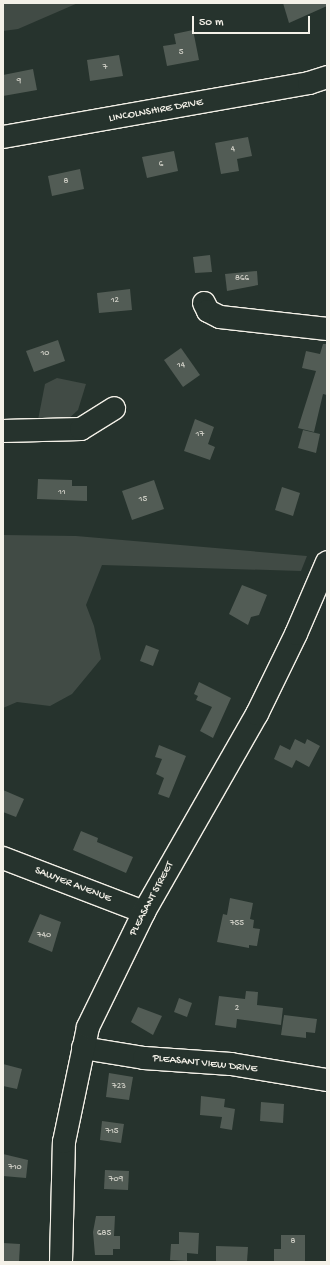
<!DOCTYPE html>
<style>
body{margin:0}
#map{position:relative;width:330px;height:1265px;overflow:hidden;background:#26332d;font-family:"Gochi Hand",sans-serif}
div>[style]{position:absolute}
.green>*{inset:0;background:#414b45}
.building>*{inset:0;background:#525c55}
.roads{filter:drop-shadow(1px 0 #f4f1e8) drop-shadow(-1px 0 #f4f1e8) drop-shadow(0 1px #f4f1e8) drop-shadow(0 -1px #f4f1e8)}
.minor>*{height:22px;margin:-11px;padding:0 11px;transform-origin:11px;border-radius:11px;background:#26332d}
.major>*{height:22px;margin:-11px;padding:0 11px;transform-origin:11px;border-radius:11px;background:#26332d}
span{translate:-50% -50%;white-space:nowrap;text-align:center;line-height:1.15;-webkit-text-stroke:3.5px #26332d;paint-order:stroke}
.number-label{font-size:9px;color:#ccccc3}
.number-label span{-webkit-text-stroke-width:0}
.street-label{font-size:11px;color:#f4f1e8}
.frame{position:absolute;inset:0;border:4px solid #f4f1e8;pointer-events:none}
.scale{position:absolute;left:192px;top:16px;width:118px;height:18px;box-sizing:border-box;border:2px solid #f4f1e8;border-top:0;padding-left:5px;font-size:12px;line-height:14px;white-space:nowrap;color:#f4f1e8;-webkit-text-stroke:3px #26332d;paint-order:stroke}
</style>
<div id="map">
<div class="green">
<i style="clip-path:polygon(3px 3px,78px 3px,18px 29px,3px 31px)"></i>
<i style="clip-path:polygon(57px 378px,86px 384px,78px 410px,66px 421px,38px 420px,45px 384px)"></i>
<i style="clip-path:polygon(3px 535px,76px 536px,307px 556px,301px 571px,102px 565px,86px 605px,94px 626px,101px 659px,72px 694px,50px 706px,17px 702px,3px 708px)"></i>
</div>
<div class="building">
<i style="clip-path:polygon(283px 3px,327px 3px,327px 6px,289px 23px)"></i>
<i style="clip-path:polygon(193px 30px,199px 60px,167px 66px,163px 46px,176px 44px,174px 34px)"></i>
<i style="clip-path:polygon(119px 55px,123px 76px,90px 81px,87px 60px)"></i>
<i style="clip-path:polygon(33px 69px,37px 90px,3px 96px,3px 75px)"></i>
<i style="clip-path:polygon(248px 137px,252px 156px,237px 159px,239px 171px,221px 174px,215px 143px)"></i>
<i style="clip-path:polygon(174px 151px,178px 171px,147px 178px,142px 157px)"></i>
<i style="clip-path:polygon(80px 169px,84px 189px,52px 196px,48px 176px)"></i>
<i style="clip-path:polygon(210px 255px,212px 272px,195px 273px,193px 257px)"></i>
<i style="clip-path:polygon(257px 271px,258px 285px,227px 291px,225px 274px)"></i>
<i style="clip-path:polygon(130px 289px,132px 310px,99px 313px,97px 293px)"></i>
<i style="clip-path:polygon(58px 340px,65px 361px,34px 372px,26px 351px)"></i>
<i style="clip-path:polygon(323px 344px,327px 344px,327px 395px,323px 394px,314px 432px,298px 428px,316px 371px,302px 368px,306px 351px,320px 354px)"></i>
<i style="clip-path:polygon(181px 348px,200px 375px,183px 387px,164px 360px)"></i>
<i style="clip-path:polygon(195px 419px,214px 427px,208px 444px,215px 447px,210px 460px,184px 451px)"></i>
<i style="clip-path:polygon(303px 430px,320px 434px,316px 453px,298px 448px)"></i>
<i style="clip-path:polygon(38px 479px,72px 480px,72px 486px,87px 486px,87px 501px,37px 499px)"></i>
<i style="clip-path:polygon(154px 480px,164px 509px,132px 520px,122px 491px)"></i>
<i style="clip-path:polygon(282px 487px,300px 493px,293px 516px,275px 510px)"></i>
<i style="clip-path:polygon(242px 585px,267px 595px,259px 615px,251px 617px,248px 625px,229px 614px)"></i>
<i style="clip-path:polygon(146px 645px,159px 650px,153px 666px,140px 661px)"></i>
<i style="clip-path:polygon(199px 682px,231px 698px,213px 738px,200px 731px,212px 707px,196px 700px,198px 696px,194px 694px)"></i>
<i style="clip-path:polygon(295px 739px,305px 744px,307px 739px,320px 746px,309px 767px,296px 760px,292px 768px,274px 759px,280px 745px,290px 750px)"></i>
<i style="clip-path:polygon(159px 745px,186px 756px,169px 798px,158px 794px,164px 778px,156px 774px,162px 759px,155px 757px)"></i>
<i style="clip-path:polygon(3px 790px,24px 799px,16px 817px,3px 812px)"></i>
<i style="clip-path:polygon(81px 831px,98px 838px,97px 842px,133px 857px,126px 873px,73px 850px)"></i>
<i style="clip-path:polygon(230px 898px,253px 903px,250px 919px,254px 920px,253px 928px,260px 929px,257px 946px,249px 945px,249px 948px,217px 942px,223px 914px,227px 915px)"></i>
<i style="clip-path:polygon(40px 914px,61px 922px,52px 952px,28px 942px)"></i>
<i style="clip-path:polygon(246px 991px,258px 992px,257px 1005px,283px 1008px,281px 1025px,237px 1019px,236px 1028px,215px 1025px,219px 996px,245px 999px)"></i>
<i style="clip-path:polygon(179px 998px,192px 1003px,187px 1017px,174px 1012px)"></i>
<i style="clip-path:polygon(138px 1007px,162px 1016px,153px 1035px,131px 1022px)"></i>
<i style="clip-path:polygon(284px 1015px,317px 1019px,315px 1033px,306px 1032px,306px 1038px,281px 1035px)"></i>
<i style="clip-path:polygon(3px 1064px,22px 1069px,17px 1089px,3px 1086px)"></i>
<i style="clip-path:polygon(109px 1073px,133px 1077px,129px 1100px,106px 1097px)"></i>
<i style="clip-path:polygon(201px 1096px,225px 1099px,224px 1107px,235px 1109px,232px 1130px,220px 1128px,222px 1117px,200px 1115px)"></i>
<i style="clip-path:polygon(261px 1102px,284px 1104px,283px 1123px,260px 1121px)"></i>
<i style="clip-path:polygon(102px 1121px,124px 1124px,121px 1143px,100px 1140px)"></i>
<i style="clip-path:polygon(3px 1154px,28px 1160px,26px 1178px,3px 1176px)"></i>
<i style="clip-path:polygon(105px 1170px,129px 1171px,128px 1190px,104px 1189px)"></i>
<i style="clip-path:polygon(96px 1216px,115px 1216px,114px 1236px,120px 1236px,120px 1249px,113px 1249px,113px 1255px,95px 1255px,93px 1232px)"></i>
<i style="clip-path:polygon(179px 1232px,199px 1233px,198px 1254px,187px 1253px,187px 1261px,170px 1260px,171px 1244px,179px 1244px)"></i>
<i style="clip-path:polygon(281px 1235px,305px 1235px,305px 1262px,274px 1262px,274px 1249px,281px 1249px)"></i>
<i style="clip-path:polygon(3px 1243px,20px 1244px,19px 1262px,3px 1262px)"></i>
<i style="clip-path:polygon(216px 1246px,248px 1247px,247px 1262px,216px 1262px)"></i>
</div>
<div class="roads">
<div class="minor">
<i style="left:3px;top:137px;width:311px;rotate:-10deg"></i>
<i style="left:309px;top:83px;width:19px;rotate:-18deg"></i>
<i style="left:204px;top:303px;width:9px;rotate:63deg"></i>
<i style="left:208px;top:311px;width:13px;rotate:27deg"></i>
<i style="left:220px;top:317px;width:108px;rotate:6.4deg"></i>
<i style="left:3px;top:431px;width:78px;rotate:-1.5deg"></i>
<i style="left:81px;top:429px;width:39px;rotate:-32deg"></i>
<i style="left:3px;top:858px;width:151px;rotate:21deg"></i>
<i style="left:83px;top:1048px;width:62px;rotate:9.3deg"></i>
<i style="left:144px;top:1058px;width:87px;rotate:3.9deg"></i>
<i style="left:231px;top:1064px;width:97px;rotate:9.5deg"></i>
</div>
<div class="major">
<i style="left:61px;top:1262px;width:120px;rotate:-88.6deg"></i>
<i style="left:64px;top:1142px;width:117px;rotate:-78.2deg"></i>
<i style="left:88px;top:1027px;width:128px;rotate:-64deg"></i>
<i style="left:144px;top:912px;width:228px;rotate:-60.3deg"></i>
<i style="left:257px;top:714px;width:89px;rotate:-64deg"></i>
<i style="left:296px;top:634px;width:78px;rotate:-66.7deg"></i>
</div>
</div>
<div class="number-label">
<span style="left:181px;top:53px">5</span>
<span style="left:105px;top:68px">7</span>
<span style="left:19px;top:82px">9</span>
<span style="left:233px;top:150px">4</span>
<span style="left:161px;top:165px">6</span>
<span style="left:66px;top:182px">8</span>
<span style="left:242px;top:279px">866</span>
<span style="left:115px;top:301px">12</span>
<span style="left:45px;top:354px">10</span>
<span style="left:181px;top:366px">14</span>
<span style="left:200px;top:435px">17</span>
<span style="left:62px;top:493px">11</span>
<span style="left:143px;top:500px">15</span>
<span style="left:237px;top:924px">755</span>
<span style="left:44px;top:936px">740</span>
<span style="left:237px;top:1009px">2</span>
<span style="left:119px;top:1087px">723</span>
<span style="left:112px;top:1132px">715</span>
<span style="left:15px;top:1168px">710</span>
<span style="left:116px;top:1180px">709</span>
<span style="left:104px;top:1234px">685</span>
<span style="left:293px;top:1242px">8</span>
</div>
<div class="street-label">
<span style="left:156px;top:111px;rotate:-10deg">LINCOLNSHIRE DRIVE</span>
<span style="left:73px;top:885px;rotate:21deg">SAWYER AVENUE</span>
<span style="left:152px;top:899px;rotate:-62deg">PLEASANT STREET</span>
<span style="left:205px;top:1064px;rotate:6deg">PLEASANT VIEW DRIVE</span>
</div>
<div class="frame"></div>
<div class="scale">50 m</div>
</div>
